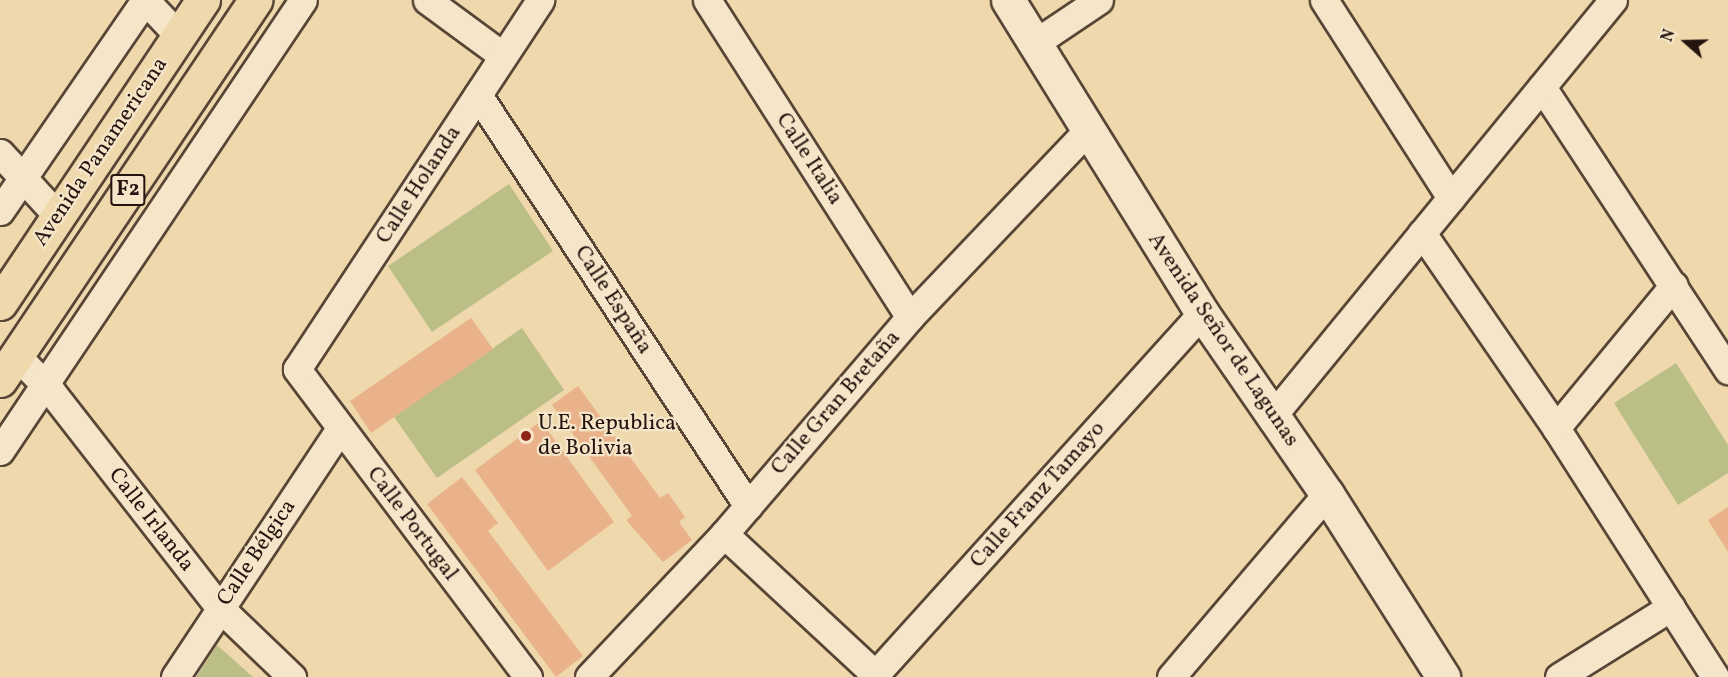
<!DOCTYPE html>
<meta charset="utf-8">
<style>
body{margin:0}
#map{position:relative;width:1728px;height:677px;overflow:hidden;background:#efd9ac;font-family:Vollkorn,serif}
div>[style]{position:absolute}
.green>*{inset:0;background:#bcbe87}
.building>*{inset:0;background:#e9b28b}
.roads{filter:drop-shadow(2px 0 #584536) drop-shadow(-2px 0 #584536) drop-shadow(0 2px #584536) drop-shadow(0 -2px #584536)}
.street>*{height:27px;margin:-13.5px;padding:0 13.5px;transform-origin:13.5px;border-radius:13.5px;background:#f5e6c9}
.secondary>*{height:33px;margin:-16.5px;padding:0 16.5px;transform-origin:16.5px;border-radius:16.5px;background:#f5e6c9}
.highway>*{height:33px;margin:-16.5px;padding:0 16.5px;transform-origin:16.5px;border-radius:16.5px;background:#efd9ac}
.dots>*{width:16px;height:16px;translate:-50% -50%;box-sizing:border-box;border:3px solid #f5e6c9;border-radius:50%}
span{translate:-50% -50%;white-space:nowrap;text-align:center;line-height:1.15;-webkit-text-stroke:4.5px #f5e6c9;paint-order:stroke}
.shield-label span{padding:2px 4px;background:#f5e6c9;border:2px solid;border-radius:4px;-webkit-text-stroke-width:0}
.shield-label{font-size:21px;color:#25140f;font-weight:700}
.street-label{font-size:22px;color:#25140f}
.poi-label{font-size:22px;color:#25140f}
.left{translate:0 -50%;text-align:left}
.north{position:absolute;left:1656px;top:12px;width:60px;height:60px;-webkit-text-stroke:4px #f5e6c9;paint-order:stroke;rotate:290deg;font-size:16px;font-weight:700;line-height:24px;text-align:center;color:#25140f}
.north::after{content:'';display:block;margin:auto;width:21px;height:27px;background:#25140f;clip-path:polygon(50% 0,100% 100%,50% 72%,0 100%)}
</style>
<div id="map">
<div class="green">
<i style="clip-path:polygon(509px 184px,553px 251px,432px 332px,388px 266px)"></i>
<i style="clip-path:polygon(522px 328px,564px 390px,437px 478px,394px 417px)"></i>
<i style="clip-path:polygon(1676px 363px,1728px 445px,1728px 473px,1678px 505px,1614px 403px)"></i>
<i style="clip-path:polygon(217px 645px,253px 677px,196px 677px)"></i>
</div>
<div class="building">
<i style="clip-path:polygon(471px 318px,493px 349px,371px 433px,350px 401px)"></i>
<i style="clip-path:polygon(578px 386px,660px 498px,668px 493px,685px 517px,679px 522px,692px 540px,663px 562px,626px 520px,632px 516px,552px 405px)"></i>
<i style="clip-path:polygon(541px 421px,614px 522px,548px 571px,475px 470px)"></i>
<i style="clip-path:polygon(462px 477px,498px 523px,488px 531px,583px 656px,556px 677px,427px 504px)"></i>
<i style="clip-path:polygon(1728px 507px,1728px 552px,1708px 520px)"></i>
</div>
<div class="roads">
<div class="street">
<i style="left:145px;top:0;width:50px;rotate:46.6deg"></i>
<i style="left:427px;top:0;width:93px;rotate:36.3deg"></i>
<i style="left:707px;top:0;width:376px;rotate:57.4deg"></i>
<i style="left:1324px;top:0;width:235px;rotate:57.3deg"></i>
<i style="left:1035px;top:43px;width:77px;rotate:-33.9deg"></i>
<i style="left:1542px;top:87px;width:339px;rotate:56.7deg"></i>
<i style="left:478px;top:95px;width:492px;rotate:56.7deg"></i>
<i style="left:0;top:153px;width:86px;rotate:47.4deg"></i>
<i style="left:0;top:211px;width:256px;rotate:-55.5deg"></i>
<i style="left:1422px;top:233px;width:237px;rotate:55.5deg"></i>
<i style="left:1556px;top:428px;width:295px;rotate:57.4deg"></i>
<i style="left:17px;top:356px;width:49px;rotate:45.8deg"></i>
<i style="left:51px;top:391px;width:275px;rotate:52.1deg"></i>
<i style="left:220px;top:608px;width:100px;rotate:43.8deg"></i>
<i style="left:1274px;top:414px;width:535px;rotate:-50.69deg"></i>
<i style="left:1556px;top:428px;width:185px;rotate:-50.5deg"></i>
<i style="left:0;top:451px;width:543px;rotate:-56.11deg"></i>
<i style="left:724px;top:534px;width:210px;rotate:42.9deg"></i>
<i style="left:175px;top:677px;width:298px;rotate:-56.4deg"></i>
<i style="left:528px;top:677px;width:385px;rotate:-126.9deg"></i>
<i style="left:297px;top:369px;width:442px;rotate:-56.6deg"></i>
<i style="left:589px;top:677px;width:197px;rotate:-46.6deg"></i>
<i style="left:724px;top:534px;width:286px;rotate:-49.4deg"></i>
<i style="left:910px;top:317px;width:255px;rotate:-46.4deg"></i>
<i style="left:873px;top:677px;width:491px;rotate:-47.9deg"></i>
<i style="left:1171px;top:677px;width:240px;rotate:-49.6deg"></i>
<i style="left:1559px;top:677px;width:132px;rotate:-32deg"></i>
</div>
<div class="secondary">
<i style="left:1008px;top:0;width:368px;rotate:58.2deg"></i>
<i style="left:1202px;top:313px;width:220px;rotate:55.4deg"></i>
<i style="left:1327px;top:494px;width:217px;rotate:57.6deg"></i>
</div>
<div class="highway">
<i style="left:0;top:303px;width:365px;rotate:-56.2deg"></i>
<i style="left:0;top:380px;width:458px;rotate:-56.1deg"></i>
</div>
</div>
<div class="dots">
<i style="left:526px;top:436px;background:#8f2418"></i>
</div>
<div class="shield-label">
<span style="left:128px;top:190px">F2</span>
</div>
<div class="street-label">
<span style="left:101px;top:152px;rotate:-56deg">Avenida Panamericana</span>
<span style="left:809px;top:159px;rotate:57deg">Calle Italia</span>
<span style="left:419px;top:185px;rotate:-57deg">Calle Holanda</span>
<span style="left:613px;top:300px;rotate:57deg">Calle España</span>
<span style="left:1223px;top:340px;rotate:56deg">Avenida Señor de Lagunas</span>
<span style="left:836px;top:403px;rotate:-49deg">Calle Gran Bretaña</span>
<span style="left:1038px;top:495px;rotate:-48deg">Calle Franz Tamayo</span>
<span style="left:151px;top:520px;rotate:52deg">Calle Irlanda</span>
<span style="left:412px;top:524px;rotate:53deg">Calle Portugal</span>
<span style="left:257px;top:553px;rotate:-56deg">Calle Bélgica</span>
</div>
<div class="poi-label">
<span class="left" style="left:538px;top:436px">U.E. Republica<br>de Bolivia</span>
</div>
<div class="north">N</div>
</div>
